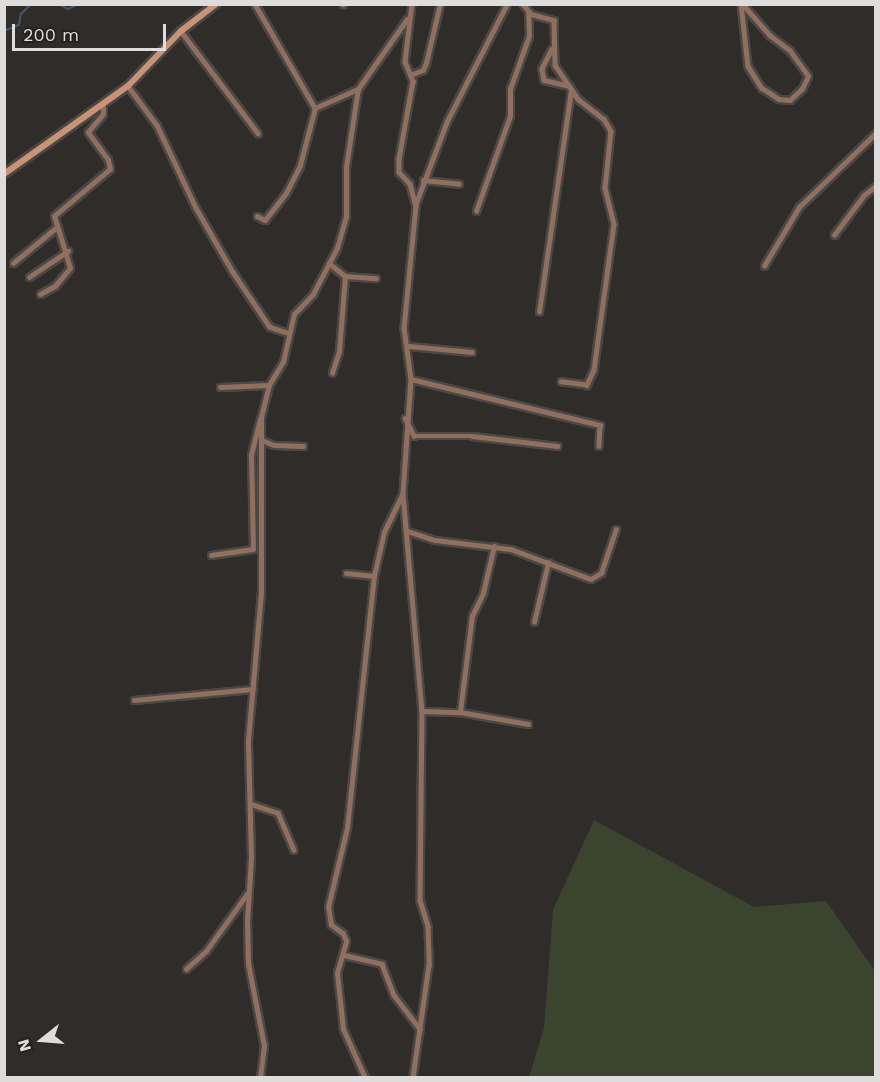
<!DOCTYPE html>
<style>
body{margin:0}
#map{position:relative;width:880px;height:1082px;overflow:hidden;background:#2f2c2a;font-family:"Work Sans",sans-serif}
div>[style]{position:absolute}
.green>*{inset:0;background:#3a442e}
.stream>*{height:1.5px;margin:-0.75px;padding:0 0.75px;transform-origin:0.75px;border-radius:0.75px;background:#3f5871}
.roads{filter:drop-shadow(2px 0 #4b4846) drop-shadow(-2px 0 #4b4846) drop-shadow(0 2px #4b4846) drop-shadow(0 -2px #4b4846)}
.street>*{height:4.5px;margin:-2.25px;padding:0 2.25px;transform-origin:2.25px;border-radius:2.25px;background:#916f5e}
.secondary>*{height:6px;margin:-3px;padding:0 3px;transform-origin:3px;border-radius:3px;background:#c99378}
span{translate:-50% -50%;white-space:nowrap;text-align:center;line-height:1.15;-webkit-text-stroke:4.5px #252221;paint-order:stroke}
.frame{position:absolute;inset:0;border:6px solid #dfdddc;pointer-events:none}
.north{position:absolute;left:12px;top:1010px;width:60px;height:60px;-webkit-text-stroke:4px #252221;paint-order:stroke;rotate:253deg;font-size:16px;font-weight:700;line-height:24px;text-align:center;color:#dfdddc}
.north::after{content:'';display:block;margin:auto;width:21px;height:27px;background:#dfdddc;clip-path:polygon(50% 0,100% 100%,50% 72%,0 100%)}
.scale{position:absolute;left:12px;top:24px;width:154px;height:27px;box-sizing:border-box;border:3px solid #dfdddc;border-top:0;padding-left:8px;font-size:18px;line-height:21px;white-space:nowrap;color:#dfdddc;-webkit-text-stroke:4px #252221;paint-order:stroke}
</style>
<div id="map">
<div class="green">
<i style="clip-path:polygon(594px 820px,754px 907px,826px 901px,875px 971px,875px 1077px,529px 1077px,544px 1028px,553px 910px)"></i>
</div>
<div class="stream">
<i style="left:59px;top:4px;width:10px;rotate:29deg"></i>
<i style="left:68px;top:9px;width:12px;rotate:-24deg"></i>
<i style="left:4px;top:31px;width:16px;rotate:-22deg"></i>
<i style="left:19px;top:25px;width:11px;rotate:-80deg"></i>
<i style="left:21px;top:14px;width:14px;rotate:-45deg"></i>
</div>
<div class="roads">
<div class="street">
<i style="left:255px;top:4px;width:120px;rotate:60deg"></i>
<i style="left:315px;top:108px;width:47px;rotate:-23.8deg"></i>
<i style="left:412px;top:4px;width:58px;rotate:96.9deg"></i>
<i style="left:405px;top:62px;width:21px;rotate:67deg"></i>
<i style="left:413px;top:81px;width:79px;rotate:100.2deg"></i>
<i style="left:399px;top:159px;width:13px;rotate:90deg"></i>
<i style="left:399px;top:172px;width:16px;rotate:47deg"></i>
<i style="left:410px;top:184px;width:23px;rotate:75deg"></i>
<i style="left:416px;top:206px;width:123px;rotate:95.6deg"></i>
<i style="left:404px;top:328px;width:51px;rotate:82.2deg"></i>
<i style="left:411px;top:379px;width:115px;rotate:94deg"></i>
<i style="left:403px;top:494px;width:218px;rotate:85deg"></i>
<i style="left:422px;top:711px;width:189px;rotate:90.6deg"></i>
<i style="left:420px;top:900px;width:28px;rotate:73deg"></i>
<i style="left:428px;top:927px;width:38px;rotate:88deg"></i>
<i style="left:429px;top:965px;width:114px;rotate:98.1deg"></i>
<i style="left:523px;top:4px;width:13px;rotate:51deg"></i>
<i style="left:531px;top:14px;width:24px;rotate:15deg"></i>
<i style="left:554px;top:20px;width:45px;rotate:88.7deg"></i>
<i style="left:555px;top:65px;width:41px;rotate:55.9deg"></i>
<i style="left:578px;top:99px;width:33px;rotate:38deg"></i>
<i style="left:604px;top:119px;width:14px;rotate:60deg"></i>
<i style="left:611px;top:131px;width:57px;rotate:96deg"></i>
<i style="left:605px;top:188px;width:37px;rotate:76deg"></i>
<i style="left:614px;top:224px;width:147px;rotate:97.8deg"></i>
<i style="left:594px;top:370px;width:17px;rotate:115deg"></i>
<i style="left:587px;top:385px;width:26px;rotate:-173deg"></i>
<i style="left:741px;top:4px;width:62px;rotate:83.6deg"></i>
<i style="left:748px;top:66px;width:26px;rotate:58deg"></i>
<i style="left:762px;top:88px;width:20px;rotate:33deg"></i>
<i style="left:779px;top:99px;width:11px;rotate:5deg"></i>
<i style="left:790px;top:100px;width:16px;rotate:-43deg"></i>
<i style="left:802px;top:89px;width:14px;rotate:-65deg"></i>
<i style="left:808px;top:76px;width:31px;rotate:-126deg"></i>
<i style="left:790px;top:51px;width:25px;rotate:-143deg"></i>
<i style="left:770px;top:36px;width:43px;rotate:-131.2deg"></i>
<i style="left:343px;top:5px;width:1px;rotate:-90deg"></i>
<i style="left:181px;top:31px;width:128px;rotate:53deg"></i>
<i style="left:552px;top:49px;width:22px;rotate:117deg"></i>
<i style="left:542px;top:69px;width:11px;rotate:80deg"></i>
<i style="left:544px;top:80px;width:26px;rotate:13deg"></i>
<i style="left:410px;top:75px;width:14px;rotate:-21deg"></i>
<i style="left:423px;top:70px;width:8px;rotate:-67deg"></i>
<i style="left:426px;top:63px;width:61px;rotate:-76.7deg"></i>
<i style="left:128px;top:86px;width:49px;rotate:53.4deg"></i>
<i style="left:157px;top:125px;width:92px;rotate:64.8deg"></i>
<i style="left:196px;top:208px;width:74px;rotate:60deg"></i>
<i style="left:233px;top:272px;width:66px;rotate:56.1deg"></i>
<i style="left:270px;top:327px;width:20px;rotate:18deg"></i>
<i style="left:423px;top:180px;width:36px;rotate:6deg"></i>
<i style="left:416px;top:203px;width:88px;rotate:-69.3deg"></i>
<i style="left:447px;top:121px;width:131px;rotate:-62.9deg"></i>
<i style="left:476px;top:211px;width:101px;rotate:-70.3deg"></i>
<i style="left:510px;top:116px;width:27px;rotate:-90deg"></i>
<i style="left:510px;top:89px;width:56px;rotate:-70.3deg"></i>
<i style="left:529px;top:36px;width:23px;rotate:-92deg"></i>
<i style="left:257px;top:216px;width:9px;rotate:27deg"></i>
<i style="left:265px;top:220px;width:34px;rotate:-52deg"></i>
<i style="left:286px;top:193px;width:31px;rotate:-63deg"></i>
<i style="left:300px;top:165px;width:59px;rotate:-75.3deg"></i>
<i style="left:834px;top:235px;width:50px;rotate:-53.1deg"></i>
<i style="left:864px;top:195px;width:15px;rotate:-37deg"></i>
<i style="left:13px;top:263px;width:57px;rotate:-39.3deg"></i>
<i style="left:329px;top:263px;width:21px;rotate:39deg"></i>
<i style="left:345px;top:276px;width:31px;rotate:4deg"></i>
<i style="left:764px;top:266px;width:69px;rotate:-59.3deg"></i>
<i style="left:799px;top:207px;width:107px;rotate:-43.9deg"></i>
<i style="left:29px;top:277px;width:47px;rotate:-33.7deg"></i>
<i style="left:40px;top:294px;width:17px;rotate:-28deg"></i>
<i style="left:55px;top:286px;width:23px;rotate:-50deg"></i>
<i style="left:70px;top:268px;width:54px;rotate:-107.1deg"></i>
<i style="left:54px;top:216px;width:73px;rotate:-40deg"></i>
<i style="left:110px;top:169px;width:9px;rotate:-103deg"></i>
<i style="left:108px;top:160px;width:34px;rotate:-126deg"></i>
<i style="left:88px;top:132px;width:23px;rotate:-50deg"></i>
<i style="left:103px;top:114px;width:10px;rotate:-90deg"></i>
<i style="left:539px;top:312px;width:225px;rotate:-81.8deg"></i>
<i style="left:409px;top:346px;width:63px;rotate:5.4deg"></i>
<i style="left:332px;top:373px;width:23px;rotate:-72deg"></i>
<i style="left:339px;top:351px;width:75px;rotate:-85.4deg"></i>
<i style="left:411px;top:379px;width:195px;rotate:13.7deg"></i>
<i style="left:600px;top:425px;width:21px;rotate:93deg"></i>
<i style="left:220px;top:387px;width:49px;rotate:-2.3deg"></i>
<i style="left:405px;top:418px;width:20px;rotate:63deg"></i>
<i style="left:414px;top:436px;width:58px"></i>
<i style="left:472px;top:436px;width:86px;rotate:6.7deg"></i>
<i style="left:262px;top:440px;width:13px;rotate:23deg"></i>
<i style="left:274px;top:445px;width:29px;rotate:2deg"></i>
<i style="left:407px;top:531px;width:29px;rotate:18deg"></i>
<i style="left:435px;top:540px;width:77px;rotate:6.8deg"></i>
<i style="left:511px;top:549px;width:85px;rotate:20.6deg"></i>
<i style="left:591px;top:579px;width:12px;rotate:-31deg"></i>
<i style="left:601px;top:573px;width:46px;rotate:-71.2deg"></i>
<i style="left:211px;top:555px;width:42px;rotate:-8.1deg"></i>
<i style="left:253px;top:549px;width:94px;rotate:-91.2deg"></i>
<i style="left:251px;top:455px;width:37px;rotate:-76deg"></i>
<i style="left:346px;top:573px;width:28px;rotate:6deg"></i>
<i style="left:534px;top:622px;width:61px;rotate:-76.7deg"></i>
<i style="left:134px;top:700px;width:119px;rotate:-5.3deg"></i>
<i style="left:422px;top:711px;width:38px;rotate:2deg"></i>
<i style="left:460px;top:712px;width:97px;rotate:-82.9deg"></i>
<i style="left:472px;top:616px;width:25px;rotate:-64deg"></i>
<i style="left:483px;top:593px;width:48px;rotate:-76.8deg"></i>
<i style="left:460px;top:712px;width:69px;rotate:10deg"></i>
<i style="left:251px;top:804px;width:28px;rotate:18deg"></i>
<i style="left:278px;top:813px;width:40px;rotate:66.6deg"></i>
<i style="left:344px;top:955px;width:39px;rotate:13deg"></i>
<i style="left:382px;top:964px;width:33px;rotate:69deg"></i>
<i style="left:394px;top:995px;width:43px;rotate:52.6deg"></i>
<i style="left:186px;top:969px;width:27px;rotate:-42deg"></i>
<i style="left:206px;top:951px;width:70px;rotate:-54.3deg"></i>
<i style="left:260px;top:1078px;width:32px;rotate:-83deg"></i>
<i style="left:264px;top:1046px;width:84px;rotate:-101deg"></i>
<i style="left:248px;top:964px;width:43px;rotate:-91.3deg"></i>
<i style="left:247px;top:921px;width:63px;rotate:-86.4deg"></i>
<i style="left:251px;top:858px;width:117px;rotate:-91.5deg"></i>
<i style="left:248px;top:741px;width:149px;rotate:-85deg"></i>
<i style="left:261px;top:593px;width:176px;rotate:-90deg"></i>
<i style="left:261px;top:417px;width:33px;rotate:-76deg"></i>
<i style="left:269px;top:385px;width:27px;rotate:-59deg"></i>
<i style="left:283px;top:362px;width:49px;rotate:-77.1deg"></i>
<i style="left:294px;top:314px;width:28px;rotate:-46deg"></i>
<i style="left:313px;top:294px;width:52px;rotate:-62.4deg"></i>
<i style="left:337px;top:248px;width:33px;rotate:-74deg"></i>
<i style="left:346px;top:216px;width:49px;rotate:-90deg"></i>
<i style="left:346px;top:167px;width:79px;rotate:-81.3deg"></i>
<i style="left:358px;top:89px;width:85px;rotate:-55deg"></i>
<i style="left:365px;top:1078px;width:54px;rotate:-114.2deg"></i>
<i style="left:343px;top:1029px;width:56px;rotate:-96.1deg"></i>
<i style="left:337px;top:973px;width:33px;rotate:-74deg"></i>
<i style="left:346px;top:941px;width:8px;rotate:-113deg"></i>
<i style="left:343px;top:934px;width:15px;rotate:-143deg"></i>
<i style="left:331px;top:925px;width:18px;rotate:-99deg"></i>
<i style="left:328px;top:907px;width:81px;rotate:-76.5deg"></i>
<i style="left:347px;top:828px;width:253px;rotate:-83.9deg"></i>
<i style="left:374px;top:576px;width:45px;rotate:-77.2deg"></i>
<i style="left:384px;top:532px;width:41px;rotate:-64.1deg"></i>
</div>
<div class="secondary">
<i style="left:4px;top:174px;width:152px;rotate:-35.4deg"></i>
<i style="left:128px;top:86px;width:76px;rotate:-46.1deg"></i>
<i style="left:181px;top:31px;width:44px;rotate:-37.6deg"></i>
</div>
</div>
<div class="frame"></div>
<div class="north">N</div>
<div class="scale">200 m</div>
</div>
